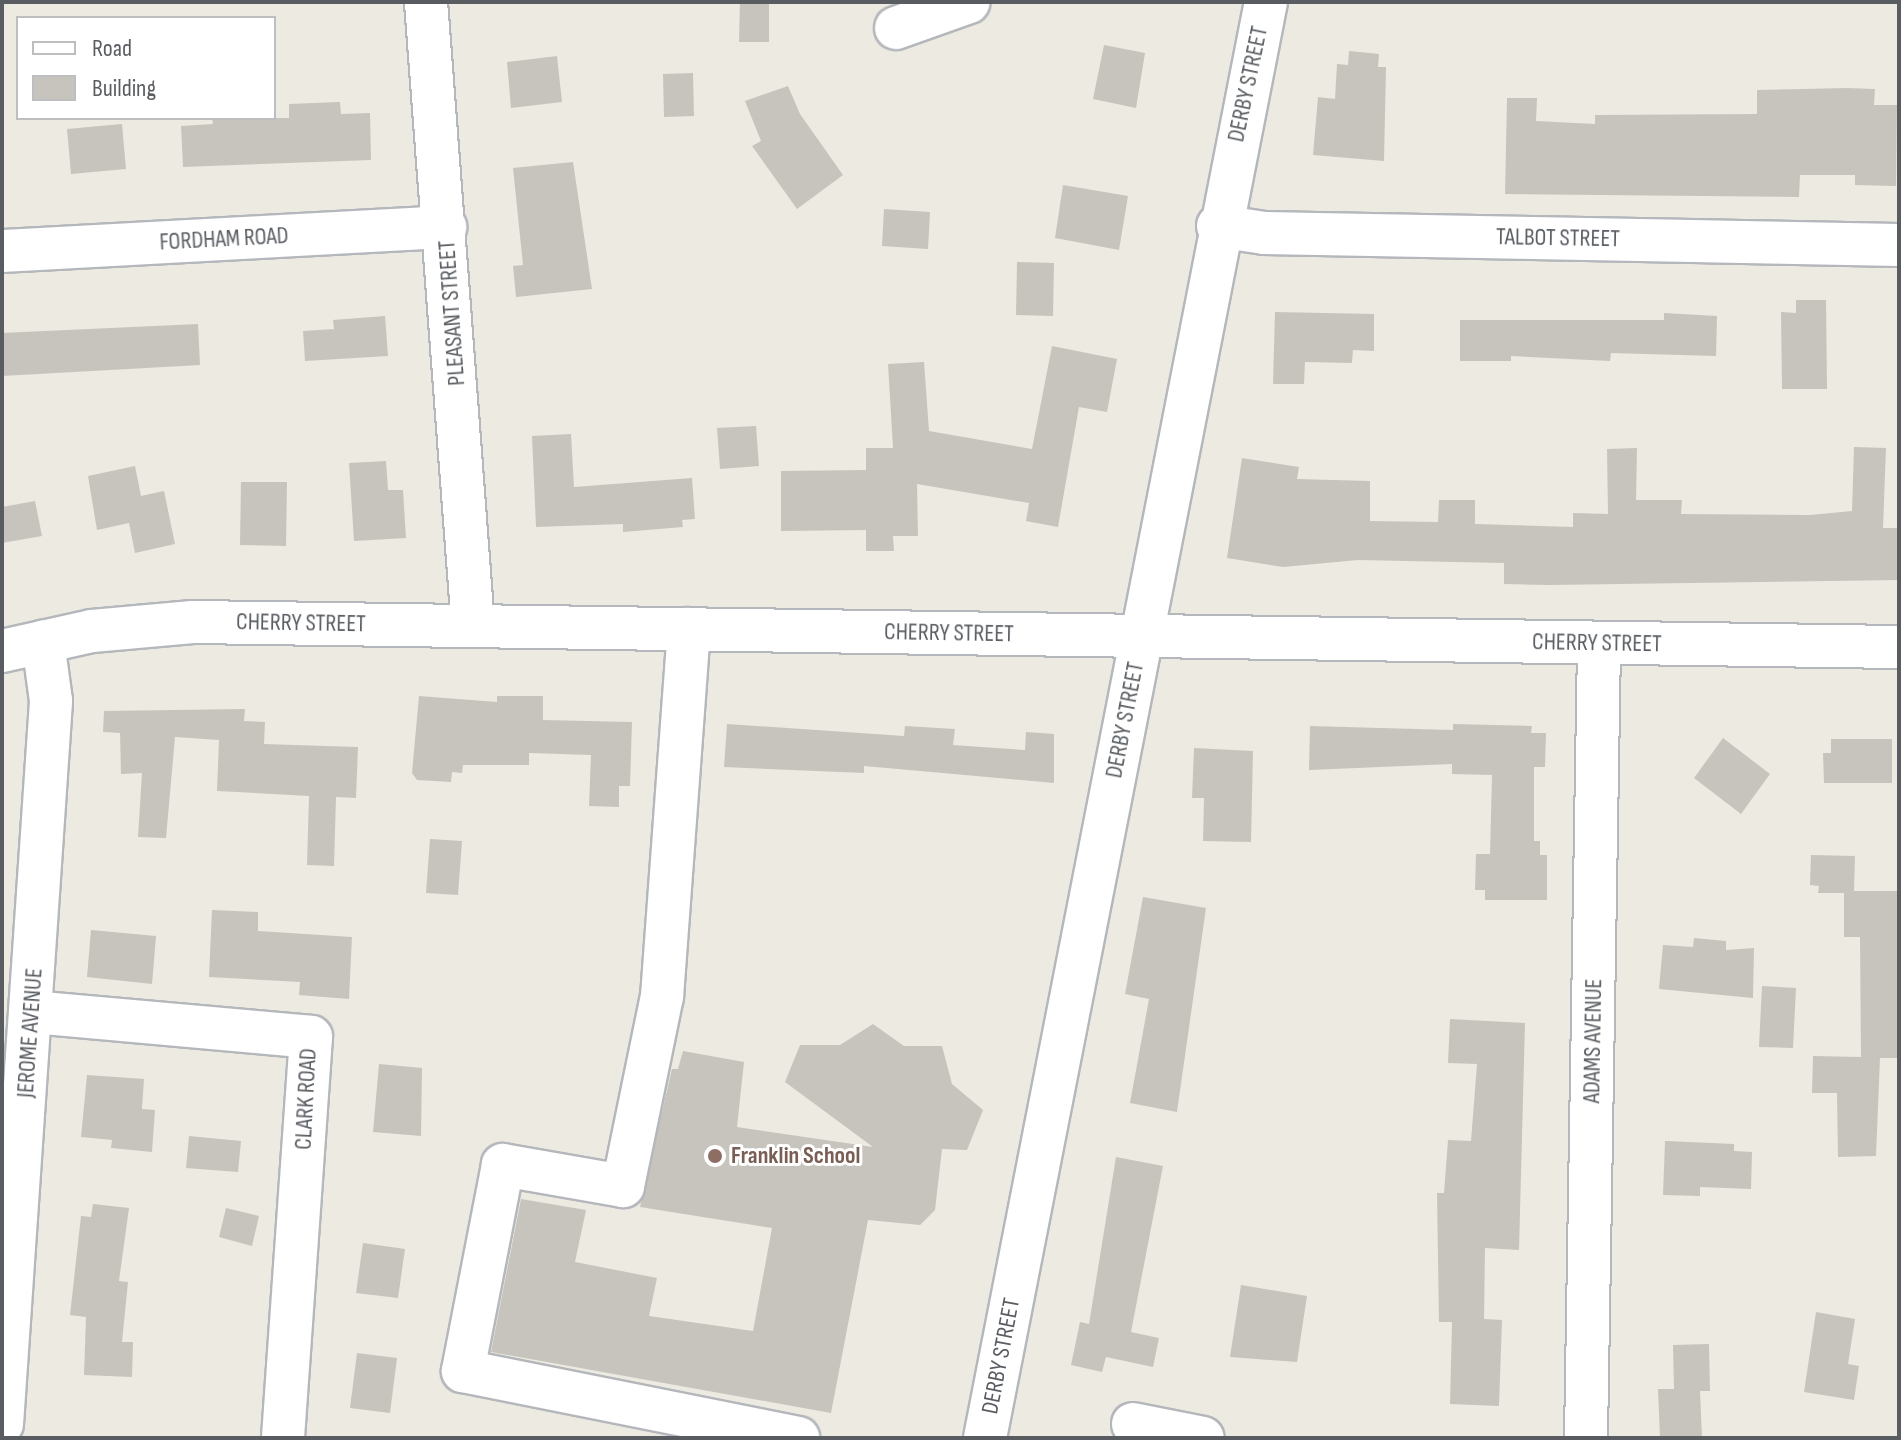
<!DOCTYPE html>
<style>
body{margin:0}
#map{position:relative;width:1901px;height:1440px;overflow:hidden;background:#eceae1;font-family:"Sofia Sans Condensed",sans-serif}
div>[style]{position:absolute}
.building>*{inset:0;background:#c7c4be}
.roads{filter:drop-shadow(2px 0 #b4b7bb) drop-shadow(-2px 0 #b4b7bb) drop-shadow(0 2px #b4b7bb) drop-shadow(0 -2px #b4b7bb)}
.minor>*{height:42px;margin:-21px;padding:0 21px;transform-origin:21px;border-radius:21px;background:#fff}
.dots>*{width:22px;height:22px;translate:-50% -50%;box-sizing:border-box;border:4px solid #fff;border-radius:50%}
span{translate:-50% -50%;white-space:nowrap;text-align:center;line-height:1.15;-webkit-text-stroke:6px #fff;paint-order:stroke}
.street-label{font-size:24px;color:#595d62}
.education-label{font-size:24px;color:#785e54;font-weight:700}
.left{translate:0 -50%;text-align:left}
.frame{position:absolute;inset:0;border:4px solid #595d62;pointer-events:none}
.legend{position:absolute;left:16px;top:16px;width:260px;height:104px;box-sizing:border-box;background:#fff;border:2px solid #bdbec0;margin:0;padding:10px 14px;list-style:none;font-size:24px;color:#595d62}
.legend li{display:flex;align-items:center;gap:16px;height:40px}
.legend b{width:40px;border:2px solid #bdbec0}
</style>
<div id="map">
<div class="building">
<i style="clip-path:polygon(740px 2px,769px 2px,769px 42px,739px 42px)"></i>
<i style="clip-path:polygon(1104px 45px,1145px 53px,1136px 108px,1093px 99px)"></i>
<i style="clip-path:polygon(1349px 51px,1379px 54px,1378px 67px,1386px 67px,1384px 161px,1313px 155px,1318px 97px,1335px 99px,1337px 64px,1348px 65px)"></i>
<i style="clip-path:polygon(557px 56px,562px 102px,511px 108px,507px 62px)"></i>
<i style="clip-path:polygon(693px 73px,694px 116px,664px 117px,663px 74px)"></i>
<i style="clip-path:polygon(788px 86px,800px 114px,843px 175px,797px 209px,752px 146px,761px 141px,745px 101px)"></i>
<i style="clip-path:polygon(1847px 88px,1875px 89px,1874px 105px,1897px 105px,1896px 186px,1855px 185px,1855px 175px,1800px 175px,1799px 197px,1505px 194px,1507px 98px,1537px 98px,1536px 121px,1595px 124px,1595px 115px,1757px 114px,1757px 90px)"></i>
<i style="clip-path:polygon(340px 102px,341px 114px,370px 113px,371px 160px,183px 167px,181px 126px,213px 124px,212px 118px,289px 118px,289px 104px)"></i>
<i style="clip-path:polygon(122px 124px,126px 169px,71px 174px,67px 129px)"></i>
<i style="clip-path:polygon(573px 162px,592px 289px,516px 297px,513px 266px,523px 265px,513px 168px)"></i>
<i style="clip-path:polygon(1063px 185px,1128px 196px,1119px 250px,1055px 238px)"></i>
<i style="clip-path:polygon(884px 209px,930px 212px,928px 249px,882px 246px)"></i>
<i style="clip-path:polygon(1017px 262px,1054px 263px,1053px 316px,1016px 315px)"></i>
<i style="clip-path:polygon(1796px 300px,1826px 300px,1827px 389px,1782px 389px,1781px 312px,1796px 313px)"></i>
<i style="clip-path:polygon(1275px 312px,1374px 314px,1374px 351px,1353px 350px,1352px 363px,1305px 362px,1304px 384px,1273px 384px)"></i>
<i style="clip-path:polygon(1664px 313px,1717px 316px,1716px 356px,1611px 353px,1610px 361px,1511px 356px,1511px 361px,1460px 361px,1460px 320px,1664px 320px)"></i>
<i style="clip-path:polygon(385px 316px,388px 356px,305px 361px,303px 331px,334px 329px,333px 320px)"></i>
<i style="clip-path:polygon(198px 324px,200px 365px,2px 376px,2px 333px)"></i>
<i style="clip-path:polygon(1052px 346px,1117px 359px,1107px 412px,1079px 407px,1058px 527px,1026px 521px,1029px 503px,917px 484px,918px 536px,893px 536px,894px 551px,866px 551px,866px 530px,781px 531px,781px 471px,866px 470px,866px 448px,893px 448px,888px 364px,924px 362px,929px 431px,1032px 449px)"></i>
<i style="clip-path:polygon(756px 426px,759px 466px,720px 469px,717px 428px)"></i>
<i style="clip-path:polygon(571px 434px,574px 487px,692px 478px,695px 519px,682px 520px,683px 527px,623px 532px,623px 524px,536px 527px,532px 436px)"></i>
<i style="clip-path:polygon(1854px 447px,1886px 448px,1883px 528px,1899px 528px,1899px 580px,1548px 585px,1504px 584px,1504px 563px,1358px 560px,1283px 567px,1227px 558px,1242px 458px,1299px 467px,1297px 479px,1370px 481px,1370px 521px,1438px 522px,1439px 500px,1475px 500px,1475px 524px,1573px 527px,1573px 513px,1608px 514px,1607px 449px,1637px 448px,1636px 500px,1682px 500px,1681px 514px,1810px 515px,1852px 511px)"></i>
<i style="clip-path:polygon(386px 461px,388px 490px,403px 490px,406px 538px,354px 541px,349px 463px)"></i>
<i style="clip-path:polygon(135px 466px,141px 496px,164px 491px,175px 544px,135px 553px,129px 523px,97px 530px,88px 476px)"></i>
<i style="clip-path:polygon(241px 482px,287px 482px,286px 546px,240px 545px)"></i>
<i style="clip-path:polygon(35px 501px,42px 536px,2px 543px,2px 507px)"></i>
<i style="clip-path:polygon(419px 696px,497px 702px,497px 696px,543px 696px,543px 720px,632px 722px,630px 786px,619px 786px,619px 807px,589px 806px,591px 755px,529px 753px,529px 765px,463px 765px,462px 773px,452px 772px,451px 782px,417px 780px,412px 773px)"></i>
<i style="clip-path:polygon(245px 709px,244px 721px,265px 722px,264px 744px,358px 747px,356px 798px,336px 797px,334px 866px,307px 865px,309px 796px,217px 791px,219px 740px,175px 737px,166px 838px,138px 837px,142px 773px,121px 774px,120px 733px,103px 732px,104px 711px)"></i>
<i style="clip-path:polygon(727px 724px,904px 736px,905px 726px,955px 729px,953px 745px,1025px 750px,1026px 732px,1054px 734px,1054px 783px,864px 766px,864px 773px,724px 767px)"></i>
<i style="clip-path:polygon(1453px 724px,1532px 726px,1531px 733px,1546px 733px,1545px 767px,1534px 767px,1534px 841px,1540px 841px,1540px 855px,1547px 855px,1547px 900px,1485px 900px,1485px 890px,1475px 890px,1476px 854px,1490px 854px,1492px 775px,1452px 774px,1452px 764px,1309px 770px,1310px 726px,1453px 730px)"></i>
<i style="clip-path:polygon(1723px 738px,1770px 774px,1741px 814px,1694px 778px)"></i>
<i style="clip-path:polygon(1831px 739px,1892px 739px,1892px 783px,1824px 783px,1823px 753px,1831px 753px)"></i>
<i style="clip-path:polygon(1194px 748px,1253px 751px,1251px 842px,1203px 841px,1204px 798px,1192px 798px)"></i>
<i style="clip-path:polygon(430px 839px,462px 841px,458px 895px,426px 893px)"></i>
<i style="clip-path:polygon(1811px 855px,1855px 856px,1854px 891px,1899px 891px,1899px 1058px,1880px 1058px,1876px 1156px,1838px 1157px,1837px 1093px,1812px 1093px,1813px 1056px,1861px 1057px,1860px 937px,1844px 937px,1844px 893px,1818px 893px,1819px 886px,1810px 885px)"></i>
<i style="clip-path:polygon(1143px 897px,1206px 908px,1177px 1112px,1130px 1103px,1149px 999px,1125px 994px)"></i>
<i style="clip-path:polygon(212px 910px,258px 912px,258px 931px,352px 937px,349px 999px,299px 995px,300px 982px,209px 977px)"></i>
<i style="clip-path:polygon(91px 930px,156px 936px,152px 984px,87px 977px)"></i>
<i style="clip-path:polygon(1694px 938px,1726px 941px,1726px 950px,1754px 948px,1753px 998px,1659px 989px,1663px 945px,1693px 947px)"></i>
<i style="clip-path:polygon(1762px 986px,1796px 988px,1793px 1048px,1759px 1047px)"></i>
<i style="clip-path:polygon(1450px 1019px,1525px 1023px,1519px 1250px,1485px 1248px,1484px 1319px,1502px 1320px,1499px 1406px,1450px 1404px,1452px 1322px,1439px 1322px,1437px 1193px,1444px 1193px,1448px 1140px,1471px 1141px,1477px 1064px,1448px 1063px)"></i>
<i style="clip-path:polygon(873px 1024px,904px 1046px,942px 1046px,952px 1084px,983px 1110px,967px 1150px,942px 1149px,935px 1210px,920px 1225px,868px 1220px,831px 1413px,491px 1352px,521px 1199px,586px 1210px,575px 1262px,657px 1278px,649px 1316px,753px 1331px,772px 1228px,640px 1207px,672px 1069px,678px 1069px,683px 1051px,744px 1062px,737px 1127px,873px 1147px,785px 1082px,800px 1045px,840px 1045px)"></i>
<i style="clip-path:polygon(379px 1064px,422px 1068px,421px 1136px,373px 1132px)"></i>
<i style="clip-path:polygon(87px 1075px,144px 1079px,142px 1109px,155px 1110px,152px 1152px,111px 1148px,112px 1140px,81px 1137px)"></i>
<i style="clip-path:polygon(189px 1136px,241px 1141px,238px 1172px,186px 1168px)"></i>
<i style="clip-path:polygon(1665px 1141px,1734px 1144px,1734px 1151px,1752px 1152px,1751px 1189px,1700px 1187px,1700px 1196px,1663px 1195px)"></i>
<i style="clip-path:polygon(1116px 1157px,1163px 1166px,1131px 1332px,1159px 1338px,1153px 1367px,1106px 1357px,1102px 1372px,1071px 1365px,1080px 1322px,1089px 1324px)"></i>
<i style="clip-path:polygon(93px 1204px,129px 1208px,119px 1281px,128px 1282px,122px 1342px,133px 1342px,132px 1377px,84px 1375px,86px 1317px,70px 1315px,81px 1216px,91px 1217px)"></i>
<i style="clip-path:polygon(226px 1208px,259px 1216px,252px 1246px,219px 1237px)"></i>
<i style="clip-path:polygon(363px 1243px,405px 1249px,398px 1298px,356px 1293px)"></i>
<i style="clip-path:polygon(1241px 1285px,1307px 1296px,1297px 1362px,1230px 1357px)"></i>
<i style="clip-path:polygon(1816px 1312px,1855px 1319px,1848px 1364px,1859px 1366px,1854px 1400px,1804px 1392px)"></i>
<i style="clip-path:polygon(1709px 1344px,1710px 1391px,1700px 1391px,1702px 1438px,1660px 1438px,1658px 1389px,1674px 1389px,1673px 1345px)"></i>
<i style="clip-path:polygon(357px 1353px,397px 1358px,390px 1413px,350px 1408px)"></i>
</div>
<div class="roads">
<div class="minor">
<i style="left:426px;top:2px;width:625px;rotate:85.69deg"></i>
<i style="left:896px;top:28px;width:77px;rotate:-19.6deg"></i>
<i style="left:1218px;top:226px;width:47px;rotate:8.7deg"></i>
<i style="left:1264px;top:233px;width:635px;rotate:1.08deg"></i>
<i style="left:2px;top:251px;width:444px;rotate:-3.1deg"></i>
<i style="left:689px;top:629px;width:368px;rotate:94.2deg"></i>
<i style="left:662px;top:996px;width:194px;rotate:101.6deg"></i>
<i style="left:623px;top:1186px;width:122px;rotate:-170.1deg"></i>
<i style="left:503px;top:1165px;width:210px;rotate:101deg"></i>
<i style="left:463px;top:1371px;width:342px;rotate:11.3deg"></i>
<i style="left:2px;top:651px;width:92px;rotate:-12.5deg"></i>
<i style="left:92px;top:631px;width:101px;rotate:-5.1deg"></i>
<i style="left:193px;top:622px;width:1706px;rotate:0.84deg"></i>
<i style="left:32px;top:1012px;width:280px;rotate:5.1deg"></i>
<i style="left:311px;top:1037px;width:402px;rotate:94deg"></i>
<i style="left:2px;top:1424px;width:725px;rotate:-86.12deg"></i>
<i style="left:51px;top:701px;width:60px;rotate:-97.7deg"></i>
<i style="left:1133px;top:1424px;width:71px;rotate:11.3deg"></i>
<i style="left:985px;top:1438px;width:1463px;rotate:-78.93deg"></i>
<i style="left:1586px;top:1438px;width:795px;rotate:-89.06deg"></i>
</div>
</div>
<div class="dots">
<i style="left:715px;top:1156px;background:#8d6e63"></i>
</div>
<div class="street-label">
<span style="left:1248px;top:84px;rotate:-78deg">DERBY STREET</span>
<span style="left:1558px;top:238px;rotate:1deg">TALBOT STREET</span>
<span style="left:224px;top:239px;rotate:-3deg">FORDHAM ROAD</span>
<span style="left:452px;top:313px;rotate:-94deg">PLEASANT STREET</span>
<span style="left:301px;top:623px;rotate:1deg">CHERRY STREET</span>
<span style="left:949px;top:633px;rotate:1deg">CHERRY STREET</span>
<span style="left:1597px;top:643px;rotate:1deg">CHERRY STREET</span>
<span style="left:1125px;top:720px;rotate:-79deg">DERBY STREET</span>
<span style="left:30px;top:1033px;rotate:-86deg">JEROME AVENUE</span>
<span style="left:1593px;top:1041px;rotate:-89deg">ADAMS AVENUE</span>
<span style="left:306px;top:1099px;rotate:-87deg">CLARK ROAD</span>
<span style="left:1001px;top:1356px;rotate:-79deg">DERBY STREET</span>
</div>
<div class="education-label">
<span class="left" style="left:731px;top:1156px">Franklin School</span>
</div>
<div class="frame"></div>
<ul class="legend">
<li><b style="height:10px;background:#fff"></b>Road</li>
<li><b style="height:22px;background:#c7c4be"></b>Building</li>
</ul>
</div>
